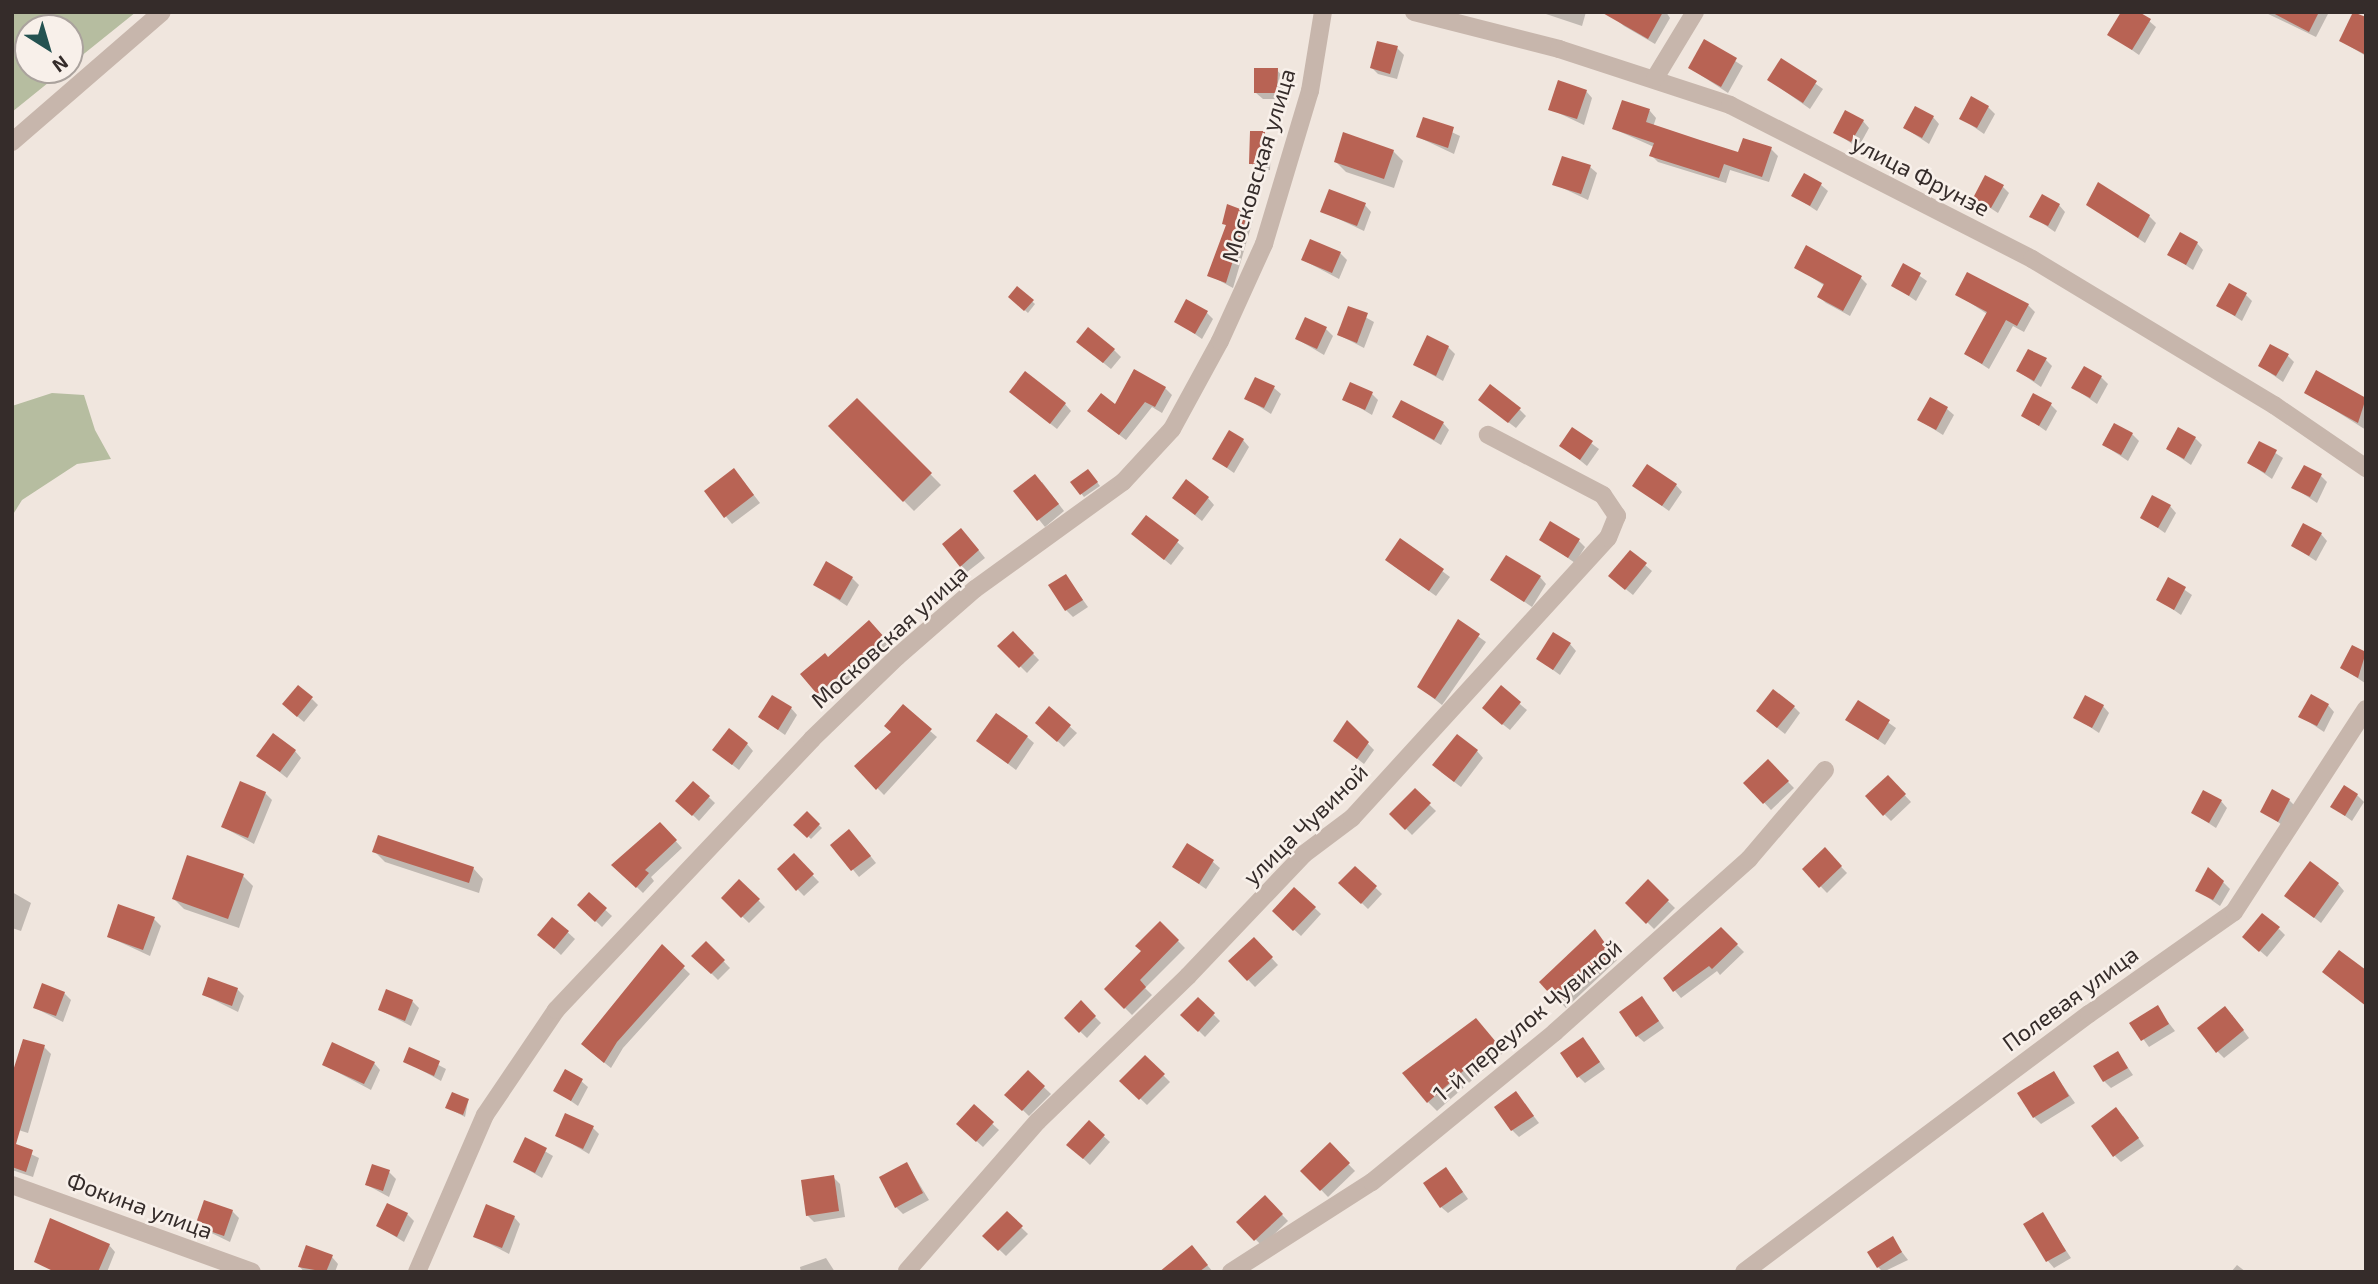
<!DOCTYPE html>
<meta charset="utf-8">
<style>
body{margin:0}
#map{position:relative;width:2378px;height:1284px;overflow:hidden;background:#f0e6de;font-family:"Exo 2",sans-serif}
div>[style]{position:absolute}
.green>*{inset:0;background:#b6bda0}
.shadow>*{inset:0;background:#0003}
.building>*{inset:0;background:#b86354}
.minor>*{height:18px;margin:-9px;padding:0 9px;transform-origin:9px;border-radius:9px;background:#c7b6ac}
span{translate:-50% -50%;white-space:nowrap;text-align:center;line-height:1.15;-webkit-text-stroke:5px #f8f0ea;paint-order:stroke}
.street-label{font-size:23px;color:#352c2a}
.frame{position:absolute;inset:0;border:14px solid #352c2a;pointer-events:none}
.north{position:absolute;left:14px;top:14px;width:70px;height:70px;box-sizing:border-box;background:#f8f0ea;border:2px solid #aaa29d;border-radius:50%;rotate:143deg;font-size:19px;font-weight:700;line-height:28px;text-align:center;color:#352c2a}
.north::after{content:'';display:block;margin:auto;width:24px;height:32px;background:#245251;clip-path:polygon(50% 0,100% 100%,50% 72%,0 100%)}
</style>
<div id="map">
<div class="green">
<i style="clip-path:polygon(12px 12px,136px 12px,70px 65px,70px 28px,28px 28px,28px 70px,64px 70px,12px 112px)"></i>
<i style="clip-path:polygon(52px 393px,84px 395px,95px 430px,111px 459px,77px 464px,22px 500px,12px 516px,12px 406px)"></i>
</div>
<div class="shadow">
<i style="clip-path:polygon(1540px 12px,1586px 12px,1582px 26px)"></i>
<i style="clip-path:polygon(1621px 12px,1666px 12px,1670px 18px,1655px 44px,1624px 26px,1617px 20px)"></i>
<i style="clip-path:polygon(2264px 12px,2329px 12px,2316px 37px)"></i>
<i style="clip-path:polygon(2366px 19px,2366px 56px,2341px 41px)"></i>
<i style="clip-path:polygon(2149px 21px,2156px 27px,2139px 55px,2109px 34px)"></i>
<i style="clip-path:polygon(1705px 42px,1743px 66px,1728px 93px,1690px 68px)"></i>
<i style="clip-path:polygon(1397px 48px,1404px 55px,1397px 79px,1378px 74px,1372px 68px)"></i>
<i style="clip-path:polygon(1782px 60px,1823px 89px,1810px 109px,1769px 80px)"></i>
<i style="clip-path:polygon(1277px 70px,1283px 77px,1283px 99px,1263px 99px,1256px 93px)"></i>
<i style="clip-path:polygon(1586px 91px,1592px 98px,1584px 125px,1550px 109px)"></i>
<i style="clip-path:polygon(1623px 102px,1650px 111px,1656px 118px,1653px 127px,1739px 154px,1771px 149px,1778px 156px,1769px 182px,1730px 170px,1726px 183px,1658px 162px,1651px 155px,1654px 147px,1614px 129px)"></i>
<i style="clip-path:polygon(1988px 107px,1995px 114px,1984px 134px,1961px 118px)"></i>
<i style="clip-path:polygon(1933px 117px,1939px 124px,1929px 144px,1905px 128px)"></i>
<i style="clip-path:polygon(1424px 119px,1460px 136px,1454px 154px,1418px 137px)"></i>
<i style="clip-path:polygon(1863px 121px,1869px 128px,1858px 148px,1835px 132px)"></i>
<i style="clip-path:polygon(1264px 133px,1271px 140px,1270px 170px,1258px 170px,1251px 163px)"></i>
<i style="clip-path:polygon(1393px 151px,1403px 161px,1394px 188px,1346px 172px,1336px 162px)"></i>
<i style="clip-path:polygon(1590px 167px,1597px 173px,1588px 200px,1554px 184px)"></i>
<i style="clip-path:polygon(1821px 185px,1828px 191px,1817px 211px,1794px 196px)"></i>
<i style="clip-path:polygon(2003px 187px,2009px 193px,1998px 213px,1975px 198px)"></i>
<i style="clip-path:polygon(1365px 205px,1371px 212px,1364px 231px,1322px 211px)"></i>
<i style="clip-path:polygon(2059px 205px,2065px 212px,2055px 232px,2032px 216px)"></i>
<i style="clip-path:polygon(2088px 205px,2149px 216px,2156px 223px,2145px 243px)"></i>
<i style="clip-path:polygon(1247px 214px,1253px 220px,1233px 288px,1209px 275px,1227px 226px,1224px 223px)"></i>
<i style="clip-path:polygon(2197px 243px,2203px 250px,2193px 270px,2169px 254px)"></i>
<i style="clip-path:polygon(1340px 253px,1347px 260px,1339px 279px,1303px 260px)"></i>
<i style="clip-path:polygon(1904px 265px,1927px 281px,1916px 301px,1893px 285px)"></i>
<i style="clip-path:polygon(1796px 267px,1860px 277px,1867px 284px,1850px 316px,1826px 303px,1819px 297px,1825px 286px)"></i>
<i style="clip-path:polygon(1018px 289px,1035px 304px,1028px 313px,1010px 297px)"></i>
<i style="clip-path:polygon(1957px 294px,2028px 305px,2035px 312px,2024px 332px,2013px 326px,1989px 369px,1966px 354px,1987px 314px)"></i>
<i style="clip-path:polygon(2246px 295px,2252px 301px,2242px 321px,2219px 306px)"></i>
<i style="clip-path:polygon(1349px 308px,1374px 322px,1364px 348px,1339px 335px)"></i>
<i style="clip-path:polygon(1206px 312px,1213px 319px,1202px 339px,1176px 321px)"></i>
<i style="clip-path:polygon(1326px 329px,1333px 336px,1324px 355px,1297px 339px)"></i>
<i style="clip-path:polygon(1448px 347px,1455px 354px,1443px 381px,1415px 365px)"></i>
<i style="clip-path:polygon(1085px 348px,1114px 350px,1121px 357px,1111px 369px)"></i>
<i style="clip-path:polygon(2287px 355px,2294px 362px,2283px 382px,2260px 366px)"></i>
<i style="clip-path:polygon(2046px 360px,2052px 366px,2041px 387px,2018px 371px)"></i>
<i style="clip-path:polygon(2317px 372px,2366px 401px,2366px 430px,2306px 392px)"></i>
<i style="clip-path:polygon(2101px 377px,2108px 384px,2097px 404px,2074px 388px)"></i>
<i style="clip-path:polygon(1165px 388px,1172px 395px,1162px 413px,1152px 407px,1126px 440px,1096px 417px)"></i>
<i style="clip-path:polygon(1274px 388px,1281px 394px,1271px 414px,1246px 398px)"></i>
<i style="clip-path:polygon(1372px 394px,1378px 400px,1372px 415px,1345px 399px)"></i>
<i style="clip-path:polygon(1018px 398px,1065px 404px,1071px 411px,1057px 429px)"></i>
<i style="clip-path:polygon(857px 400px,941px 485px,914px 511px,830px 426px)"></i>
<i style="clip-path:polygon(2050px 404px,2057px 411px,2046px 431px,2023px 415px)"></i>
<i style="clip-path:polygon(1487px 406px,1519px 409px,1526px 416px,1516px 428px)"></i>
<i style="clip-path:polygon(1947px 409px,1954px 415px,1943px 435px,1919px 420px)"></i>
<i style="clip-path:polygon(1394px 417px,1443px 423px,1449px 430px,1441px 445px)"></i>
<i style="clip-path:polygon(1572px 429px,1599px 449px,1587px 466px,1561px 445px)"></i>
<i style="clip-path:polygon(2132px 434px,2139px 441px,2128px 461px,2104px 445px)"></i>
<i style="clip-path:polygon(2195px 438px,2202px 445px,2191px 465px,2168px 449px)"></i>
<i style="clip-path:polygon(1243px 440px,1249px 447px,1234px 473px,1214px 459px)"></i>
<i style="clip-path:polygon(2260px 443px,2283px 458px,2272px 479px,2249px 463px)"></i>
<i style="clip-path:polygon(1091px 474px,1100px 486px,1084px 497px,1073px 483px)"></i>
<i style="clip-path:polygon(2321px 476px,2327px 482px,2317px 503px,2293px 487px)"></i>
<i style="clip-path:polygon(740px 477px,760px 503px,732px 524px,706px 492px)"></i>
<i style="clip-path:polygon(1042px 482px,1064px 511px,1045px 527px,1016px 491px)"></i>
<i style="clip-path:polygon(1676px 485px,1682px 492px,1669px 511px,1634px 486px)"></i>
<i style="clip-path:polygon(1208px 498px,1214px 505px,1202px 521px,1181px 504px)"></i>
<i style="clip-path:polygon(2170px 506px,2176px 513px,2165px 533px,2142px 517px)"></i>
<i style="clip-path:polygon(2321px 534px,2327px 541px,2316px 561px,2293px 546px)"></i>
<i style="clip-path:polygon(968px 537px,985px 558px,967px 572px,961px 565px)"></i>
<i style="clip-path:polygon(1541px 539px,1578px 540px,1585px 547px,1575px 563px)"></i>
<i style="clip-path:polygon(1140px 540px,1177px 542px,1184px 548px,1171px 565px)"></i>
<i style="clip-path:polygon(1401px 540px,1450px 577px,1436px 596px,1394px 566px)"></i>
<i style="clip-path:polygon(1630px 552px,1652px 571px,1633px 595px,1617px 582px)"></i>
<i style="clip-path:polygon(1066px 576px,1088px 607px,1073px 617px,1066px 610px)"></i>
<i style="clip-path:polygon(1540px 577px,1546px 584px,1532px 607px,1492px 580px)"></i>
<i style="clip-path:polygon(852px 578px,859px 585px,847px 606px,815px 585px)"></i>
<i style="clip-path:polygon(2169px 579px,2192px 595px,2181px 615px,2158px 599px)"></i>
<i style="clip-path:polygon(869px 622px,891px 645px,825px 699px,818px 693px,828px 659px)"></i>
<i style="clip-path:polygon(1458px 622px,1486px 642px,1442px 705px,1419px 687px)"></i>
<i style="clip-path:polygon(1013px 633px,1039px 660px,1027px 673px,1000px 646px)"></i>
<i style="clip-path:polygon(1570px 644px,1576px 651px,1560px 675px,1538px 659px)"></i>
<i style="clip-path:polygon(2353px 648px,2366px 654px,2365px 683px,2342px 668px)"></i>
<i style="clip-path:polygon(1501px 688px,1527px 710px,1510px 730px,1491px 715px)"></i>
<i style="clip-path:polygon(312px 699px,318px 705px,304px 722px,291px 711px)"></i>
<i style="clip-path:polygon(1859px 702px,1896px 728px,1885px 745px,1848px 720px)"></i>
<i style="clip-path:polygon(2328px 705px,2334px 712px,2324px 732px,2300px 716px)"></i>
<i style="clip-path:polygon(2103px 706px,2109px 713px,2099px 733px,2075px 717px)"></i>
<i style="clip-path:polygon(1794px 707px,1800px 713px,1785px 734px,1765px 718px)"></i>
<i style="clip-path:polygon(791px 708px,797px 715px,785px 735px,760px 717px)"></i>
<i style="clip-path:polygon(1049px 708px,1077px 733px,1064px 747px,1044px 729px)"></i>
<i style="clip-path:polygon(1348px 723px,1374px 750px,1364px 764px,1335px 741px)"></i>
<i style="clip-path:polygon(930px 731px,937px 737px,884px 795px,856px 766px)"></i>
<i style="clip-path:polygon(1027px 737px,1034px 743px,1016px 770px,978px 741px)"></i>
<i style="clip-path:polygon(747px 744px,753px 751px,739px 770px,721px 756px)"></i>
<i style="clip-path:polygon(295px 751px,301px 758px,287px 778px,259px 756px)"></i>
<i style="clip-path:polygon(1477px 751px,1483px 758px,1461px 787px,1441px 772px)"></i>
<i style="clip-path:polygon(1768px 761px,1794px 788px,1771px 810px,1746px 783px)"></i>
<i style="clip-path:polygon(1888px 777px,1911px 802px,1891px 821px,1867px 797px)"></i>
<i style="clip-path:polygon(694px 783px,715px 803px,699px 821px,678px 801px)"></i>
<i style="clip-path:polygon(1415px 791px,1436px 811px,1412px 835px,1392px 814px)"></i>
<i style="clip-path:polygon(265px 793px,272px 800px,254px 844px,223px 827px)"></i>
<i style="clip-path:polygon(2357px 795px,2364px 802px,2352px 821px,2333px 807px)"></i>
<i style="clip-path:polygon(2289px 800px,2296px 807px,2285px 827px,2262px 811px)"></i>
<i style="clip-path:polygon(2221px 801px,2227px 808px,2216px 828px,2193px 813px)"></i>
<i style="clip-path:polygon(807px 814px,822px 828px,811px 839px,796px 825px)"></i>
<i style="clip-path:polygon(660px 824px,682px 848px,651px 877px,654px 881px,643px 893px,614px 865px)"></i>
<i style="clip-path:polygon(856px 838px,876px 863px,859px 877px,833px 845px)"></i>
<i style="clip-path:polygon(1825px 850px,1847px 873px,1827px 893px,1804px 869px)"></i>
<i style="clip-path:polygon(374px 851px,473px 868px,483px 879px,479px 893px,385px 862px)"></i>
<i style="clip-path:polygon(794px 856px,819px 882px,804px 896px,779px 870px)"></i>
<i style="clip-path:polygon(1213px 862px,1220px 868px,1206px 889px,1174px 867px)"></i>
<i style="clip-path:polygon(1355px 868px,1382px 894px,1368px 909px,1341px 883px)"></i>
<i style="clip-path:polygon(243px 876px,253px 886px,239px 928px,184px 909px,174px 899px)"></i>
<i style="clip-path:polygon(739px 881px,765px 907px,749px 923px,723px 898px)"></i>
<i style="clip-path:polygon(1648px 882px,1675px 908px,1654px 929px,1628px 903px)"></i>
<i style="clip-path:polygon(2223px 882px,2230px 889px,2220px 906px,2197px 890px)"></i>
<i style="clip-path:polygon(2338px 884px,2344px 891px,2321px 923px,2287px 896px)"></i>
<i style="clip-path:polygon(1295px 889px,1321px 914px,1301px 936px,1274px 911px)"></i>
<i style="clip-path:polygon(12px 892px,31px 903px,21px 931px,12px 928px)"></i>
<i style="clip-path:polygon(589px 895px,612px 916px,602px 927px,579px 905px)"></i>
<i style="clip-path:polygon(154px 919px,161px 926px,150px 956px,109px 937px)"></i>
<i style="clip-path:polygon(553px 919px,575px 939px,561px 955px,546px 941px)"></i>
<i style="clip-path:polygon(1160px 923px,1185px 948px,1145px 988px,1152px 995px,1132px 1015px,1106px 989px,1143px 951px)"></i>
<i style="clip-path:polygon(1721px 929px,1744px 952px,1720px 975px,1717px 971px,1681px 998px,1665px 979px)"></i>
<i style="clip-path:polygon(2279px 929px,2285px 935px,2267px 957px,2251px 943px)"></i>
<i style="clip-path:polygon(1595px 931px,1617px 960px,1566px 1008px,1541px 982px)"></i>
<i style="clip-path:polygon(1254px 939px,1278px 965px,1255px 987px,1230px 961px)"></i>
<i style="clip-path:polygon(706px 943px,730px 968px,718px 980px,694px 956px)"></i>
<i style="clip-path:polygon(662px 947px,690px 974px,623px 1048px,611px 1068px,590px 1051px)"></i>
<i style="clip-path:polygon(237px 989px,244px 996px,238px 1012px,204px 995px)"></i>
<i style="clip-path:polygon(64px 993px,71px 1000px,63px 1022px,35px 1008px)"></i>
<i style="clip-path:polygon(1198px 999px,1220px 1021px,1205px 1037px,1183px 1015px)"></i>
<i style="clip-path:polygon(412px 1001px,419px 1008px,411px 1026px,380px 1010px)"></i>
<i style="clip-path:polygon(1081px 1003px,1101px 1023px,1087px 1038px,1066px 1018px)"></i>
<i style="clip-path:polygon(1648px 1005px,1664px 1028px,1644px 1042px,1637px 1036px)"></i>
<i style="clip-path:polygon(2157px 1008px,2175px 1031px,2149px 1047px,2132px 1023px)"></i>
<i style="clip-path:polygon(2232px 1015px,2249px 1038px,2224px 1058px,2217px 1051px)"></i>
<i style="clip-path:polygon(1485px 1030px,1504px 1052px,1437px 1111px,1428px 1102px)"></i>
<i style="clip-path:polygon(1589px 1046px,1605px 1069px,1585px 1083px,1578px 1076px)"></i>
<i style="clip-path:polygon(44px 1047px,51px 1054px,28px 1133px,12px 1128px)"></i>
<i style="clip-path:polygon(410px 1050px,446px 1069px,441px 1081px,405px 1061px)"></i>
<i style="clip-path:polygon(2118px 1053px,2133px 1075px,2111px 1088px,2104px 1081px)"></i>
<i style="clip-path:polygon(1145px 1057px,1170px 1082px,1147px 1105px,1122px 1081px)"></i>
<i style="clip-path:polygon(374px 1063px,380px 1070px,371px 1090px,324px 1065px)"></i>
<i style="clip-path:polygon(1028px 1072px,1051px 1094px,1029px 1116px,1007px 1095px)"></i>
<i style="clip-path:polygon(2054px 1073px,2075px 1103px,2041px 1124px,2034px 1117px)"></i>
<i style="clip-path:polygon(581px 1081px,588px 1087px,578px 1106px,555px 1090px)"></i>
<i style="clip-path:polygon(1516px 1093px,1539px 1123px,1519px 1137px,1512px 1130px)"></i>
<i style="clip-path:polygon(468px 1101px,465px 1117px,448px 1108px)"></i>
<i style="clip-path:polygon(974px 1107px,999px 1130px,983px 1147px,958px 1124px)"></i>
<i style="clip-path:polygon(2123px 1116px,2144px 1146px,2121px 1162px,2115px 1156px)"></i>
<i style="clip-path:polygon(1089px 1123px,1110px 1142px,1090px 1165px,1069px 1145px)"></i>
<i style="clip-path:polygon(593px 1128px,599px 1134px,589px 1154px,557px 1135px)"></i>
<i style="clip-path:polygon(526px 1140px,553px 1156px,542px 1178px,515px 1162px)"></i>
<i style="clip-path:polygon(12px 1145px,39px 1158px,33px 1177px,12px 1170px)"></i>
<i style="clip-path:polygon(1330px 1145px,1355px 1171px,1328px 1197px,1303px 1171px)"></i>
<i style="clip-path:polygon(907px 1164px,929px 1200px,903px 1214px,896px 1207px)"></i>
<i style="clip-path:polygon(389px 1172px,396px 1179px,389px 1197px,367px 1185px)"></i>
<i style="clip-path:polygon(1452px 1176px,1468px 1199px,1448px 1213px,1441px 1207px)"></i>
<i style="clip-path:polygon(833px 1177px,840px 1184px,845px 1217px,814px 1222px,807px 1215px)"></i>
<i style="clip-path:polygon(1265px 1197px,1288px 1221px,1262px 1246px,1239px 1222px)"></i>
<i style="clip-path:polygon(232px 1211px,239px 1218px,230px 1242px,197px 1226px)"></i>
<i style="clip-path:polygon(407px 1214px,414px 1221px,404px 1242px,378px 1226px)"></i>
<i style="clip-path:polygon(1007px 1214px,1028px 1234px,1006px 1256px,985px 1236px)"></i>
<i style="clip-path:polygon(2042px 1214px,2071px 1258px,2054px 1268px,2048px 1261px)"></i>
<i style="clip-path:polygon(514px 1217px,520px 1224px,509px 1254px,475px 1236px)"></i>
<i style="clip-path:polygon(1892px 1239px,1908px 1260px,1883px 1272px,1878px 1267px)"></i>
<i style="clip-path:polygon(109px 1245px,115px 1252px,107px 1272px,60px 1272px,36px 1262px)"></i>
<i style="clip-path:polygon(1198px 1254px,1213px 1272px,1162px 1272px)"></i>
<i style="clip-path:polygon(332px 1257px,338px 1264px,335px 1272px,304px 1272px,300px 1267px)"></i>
<i style="clip-path:polygon(826px 1258px,835px 1272px,801px 1272px,800px 1267px)"></i>
<i style="clip-path:polygon(2237px 1265px,2246px 1272px,2231px 1272px)"></i>
</div>
<div class="building">
<i style="clip-path:polygon(1601px 12px,1663px 12px,1648px 39px)"></i>
<i style="clip-path:polygon(2121px 12px,2139px 12px,2151px 19px,2132px 50px,2107px 35px)"></i>
<i style="clip-path:polygon(2271px 12px,2319px 12px,2309px 32px)"></i>
<i style="clip-path:polygon(2353px 12px,2366px 17px,2366px 55px,2339px 41px)"></i>
<i style="clip-path:polygon(1704px 39px,1737px 58px,1721px 87px,1688px 68px)"></i>
<i style="clip-path:polygon(1377px 41px,1398px 46px,1390px 74px,1370px 68px)"></i>
<i style="clip-path:polygon(1781px 58px,1817px 81px,1803px 103px,1767px 80px)"></i>
<i style="clip-path:polygon(1254px 68px,1278px 68px,1277px 93px,1254px 93px)"></i>
<i style="clip-path:polygon(1558px 80px,1587px 90px,1577px 119px,1548px 110px)"></i>
<i style="clip-path:polygon(1971px 96px,1989px 106px,1977px 128px,1959px 119px)"></i>
<i style="clip-path:polygon(1622px 100px,1650px 109px,1646px 122px,1700px 140px,1738px 152px,1743px 138px,1772px 147px,1762px 177px,1724px 164px,1719px 178px,1649px 156px,1654px 143px,1612px 129px)"></i>
<i style="clip-path:polygon(1915px 106px,1934px 116px,1922px 138px,1903px 128px)"></i>
<i style="clip-path:polygon(1845px 110px,1864px 120px,1851px 142px,1833px 133px)"></i>
<i style="clip-path:polygon(1423px 117px,1454px 127px,1448px 148px,1416px 137px)"></i>
<i style="clip-path:polygon(1250px 131px,1265px 131px,1264px 164px,1249px 164px)"></i>
<i style="clip-path:polygon(1343px 132px,1394px 150px,1384px 179px,1334px 162px)"></i>
<i style="clip-path:polygon(1562px 156px,1591px 165px,1581px 194px,1552px 185px)"></i>
<i style="clip-path:polygon(1804px 173px,1822px 183px,1810px 206px,1791px 196px)"></i>
<i style="clip-path:polygon(1985px 175px,2004px 185px,1991px 208px,1973px 198px)"></i>
<i style="clip-path:polygon(2098px 182px,2150px 215px,2138px 238px,2086px 205px)"></i>
<i style="clip-path:polygon(1329px 189px,1366px 203px,1357px 226px,1320px 212px)"></i>
<i style="clip-path:polygon(2042px 194px,2060px 204px,2048px 226px,2029px 217px)"></i>
<i style="clip-path:polygon(1227px 204px,1248px 212px,1226px 283px,1207px 276px,1226px 225px,1222px 224px)"></i>
<i style="clip-path:polygon(2180px 232px,2198px 242px,2186px 265px,2167px 255px)"></i>
<i style="clip-path:polygon(1310px 239px,1341px 252px,1332px 273px,1301px 260px)"></i>
<i style="clip-path:polygon(1806px 245px,1862px 276px,1843px 311px,1817px 297px,1824px 284px,1794px 268px)"></i>
<i style="clip-path:polygon(1903px 263px,1921px 273px,1909px 296px,1891px 286px)"></i>
<i style="clip-path:polygon(1967px 272px,2029px 304px,2017px 326px,2006px 320px,1982px 364px,1964px 354px,1987px 312px,1955px 295px)"></i>
<i style="clip-path:polygon(2229px 283px,2247px 293px,2235px 316px,2216px 306px)"></i>
<i style="clip-path:polygon(1017px 286px,1034px 300px,1024px 311px,1008px 297px)"></i>
<i style="clip-path:polygon(1186px 299px,1208px 311px,1195px 334px,1174px 322px)"></i>
<i style="clip-path:polygon(1348px 306px,1368px 313px,1357px 343px,1337px 335px)"></i>
<i style="clip-path:polygon(1305px 317px,1327px 327px,1317px 349px,1295px 339px)"></i>
<i style="clip-path:polygon(1088px 327px,1115px 349px,1103px 363px,1076px 342px)"></i>
<i style="clip-path:polygon(1427px 335px,1449px 346px,1436px 376px,1413px 365px)"></i>
<i style="clip-path:polygon(2270px 344px,2289px 354px,2276px 376px,2258px 366px)"></i>
<i style="clip-path:polygon(2028px 349px,2047px 358px,2034px 381px,2016px 371px)"></i>
<i style="clip-path:polygon(2084px 366px,2102px 376px,2090px 398px,2071px 388px)"></i>
<i style="clip-path:polygon(1134px 369px,1166px 387px,1155px 407px,1145px 402px,1119px 435px,1087px 411px,1101px 393px,1115px 404px)"></i>
<i style="clip-path:polygon(2316px 370px,2366px 398px,2358px 423px,2304px 393px)"></i>
<i style="clip-path:polygon(1025px 371px,1066px 403px,1050px 424px,1009px 392px)"></i>
<i style="clip-path:polygon(1255px 377px,1275px 386px,1264px 408px,1244px 399px)"></i>
<i style="clip-path:polygon(1350px 382px,1373px 392px,1365px 410px,1342px 400px)"></i>
<i style="clip-path:polygon(1490px 384px,1521px 408px,1508px 423px,1478px 400px)"></i>
<i style="clip-path:polygon(2033px 393px,2052px 403px,2039px 426px,2021px 416px)"></i>
<i style="clip-path:polygon(1930px 397px,1948px 407px,1936px 430px,1917px 420px)"></i>
<i style="clip-path:polygon(857px 398px,932px 473px,903px 502px,828px 426px)"></i>
<i style="clip-path:polygon(1401px 400px,1444px 422px,1434px 440px,1392px 417px)"></i>
<i style="clip-path:polygon(2114px 423px,2133px 433px,2121px 455px,2102px 445px)"></i>
<i style="clip-path:polygon(1572px 427px,1593px 441px,1580px 460px,1559px 446px)"></i>
<i style="clip-path:polygon(2178px 427px,2196px 437px,2184px 459px,2166px 449px)"></i>
<i style="clip-path:polygon(1229px 430px,1244px 439px,1227px 468px,1212px 459px)"></i>
<i style="clip-path:polygon(2259px 441px,2277px 450px,2265px 473px,2247px 463px)"></i>
<i style="clip-path:polygon(1647px 464px,1677px 484px,1662px 506px,1632px 486px)"></i>
<i style="clip-path:polygon(2304px 465px,2322px 474px,2310px 497px,2291px 488px)"></i>
<i style="clip-path:polygon(734px 468px,754px 495px,724px 518px,704px 491px)"></i>
<i style="clip-path:polygon(1088px 469px,1098px 482px,1080px 495px,1070px 482px)"></i>
<i style="clip-path:polygon(1035px 474px,1059px 504px,1037px 521px,1013px 491px)"></i>
<i style="clip-path:polygon(1186px 479px,1209px 497px,1195px 515px,1172px 498px)"></i>
<i style="clip-path:polygon(2152px 495px,2171px 505px,2158px 528px,2140px 518px)"></i>
<i style="clip-path:polygon(1146px 515px,1179px 540px,1164px 560px,1131px 534px)"></i>
<i style="clip-path:polygon(1550px 521px,1580px 539px,1568px 558px,1539px 540px)"></i>
<i style="clip-path:polygon(2303px 523px,2322px 533px,2309px 556px,2291px 546px)"></i>
<i style="clip-path:polygon(961px 528px,979px 550px,960px 567px,942px 544px)"></i>
<i style="clip-path:polygon(1400px 538px,1444px 569px,1429px 591px,1385px 560px)"></i>
<i style="clip-path:polygon(1630px 550px,1647px 563px,1625px 590px,1608px 576px)"></i>
<i style="clip-path:polygon(1506px 555px,1541px 576px,1524px 602px,1490px 580px)"></i>
<i style="clip-path:polygon(826px 561px,853px 577px,840px 600px,813px 585px)"></i>
<i style="clip-path:polygon(1066px 574px,1083px 600px,1065px 611px,1048px 585px)"></i>
<i style="clip-path:polygon(2168px 577px,2186px 587px,2174px 610px,2156px 600px)"></i>
<i style="clip-path:polygon(1458px 619px,1480px 634px,1435px 699px,1417px 687px)"></i>
<i style="clip-path:polygon(869px 620px,885px 638px,817px 694px,800px 674px,825px 653px,828px 657px)"></i>
<i style="clip-path:polygon(1013px 631px,1034px 653px,1019px 668px,997px 646px)"></i>
<i style="clip-path:polygon(1553px 632px,1571px 643px,1553px 670px,1536px 659px)"></i>
<i style="clip-path:polygon(2352px 645px,2366px 652px,2358px 678px,2340px 668px)"></i>
<i style="clip-path:polygon(298px 685px,313px 697px,297px 717px,282px 704px)"></i>
<i style="clip-path:polygon(1501px 685px,1521px 702px,1502px 725px,1482px 708px)"></i>
<i style="clip-path:polygon(1773px 689px,1795px 706px,1777px 728px,1756px 711px)"></i>
<i style="clip-path:polygon(2311px 694px,2329px 704px,2317px 726px,2298px 717px)"></i>
<i style="clip-path:polygon(772px 695px,792px 707px,778px 730px,758px 717px)"></i>
<i style="clip-path:polygon(2085px 695px,2104px 705px,2092px 728px,2073px 718px)"></i>
<i style="clip-path:polygon(1858px 700px,1890px 720px,1878px 740px,1845px 720px)"></i>
<i style="clip-path:polygon(903px 704px,932px 729px,876px 790px,854px 766px,891px 732px,884px 726px)"></i>
<i style="clip-path:polygon(1049px 706px,1071px 725px,1057px 742px,1035px 723px)"></i>
<i style="clip-path:polygon(996px 713px,1028px 736px,1008px 764px,976px 741px)"></i>
<i style="clip-path:polygon(1347px 720px,1369px 742px,1357px 759px,1333px 741px)"></i>
<i style="clip-path:polygon(729px 728px,748px 743px,732px 765px,712px 750px)"></i>
<i style="clip-path:polygon(273px 733px,296px 750px,280px 772px,256px 756px)"></i>
<i style="clip-path:polygon(1457px 734px,1478px 750px,1454px 782px,1432px 765px)"></i>
<i style="clip-path:polygon(1768px 759px,1789px 781px,1763px 804px,1743px 783px)"></i>
<i style="clip-path:polygon(1888px 775px,1906px 794px,1883px 816px,1865px 796px)"></i>
<i style="clip-path:polygon(240px 781px,266px 792px,248px 838px,221px 827px)"></i>
<i style="clip-path:polygon(693px 781px,710px 796px,692px 816px,675px 801px)"></i>
<i style="clip-path:polygon(2344px 785px,2358px 794px,2345px 816px,2330px 807px)"></i>
<i style="clip-path:polygon(1415px 788px,1431px 803px,1405px 830px,1389px 814px)"></i>
<i style="clip-path:polygon(2272px 789px,2290px 799px,2278px 822px,2260px 812px)"></i>
<i style="clip-path:polygon(2203px 790px,2222px 800px,2209px 823px,2191px 813px)"></i>
<i style="clip-path:polygon(807px 811px,820px 824px,807px 838px,793px 825px)"></i>
<i style="clip-path:polygon(660px 822px,677px 840px,645px 870px,649px 873px,636px 888px,611px 865px)"></i>
<i style="clip-path:polygon(849px 829px,871px 856px,851px 871px,830px 845px)"></i>
<i style="clip-path:polygon(378px 835px,474px 867px,469px 883px,372px 852px)"></i>
<i style="clip-path:polygon(1187px 843px,1214px 860px,1199px 884px,1172px 867px)"></i>
<i style="clip-path:polygon(1825px 847px,1842px 866px,1819px 888px,1802px 869px)"></i>
<i style="clip-path:polygon(794px 853px,814px 874px,796px 891px,777px 869px)"></i>
<i style="clip-path:polygon(187px 855px,244px 874px,228px 919px,172px 899px)"></i>
<i style="clip-path:polygon(2310px 861px,2339px 883px,2314px 918px,2284px 896px)"></i>
<i style="clip-path:polygon(1355px 866px,1377px 886px,1361px 904px,1338px 883px)"></i>
<i style="clip-path:polygon(2208px 867px,2224px 881px,2213px 900px,2195px 891px)"></i>
<i style="clip-path:polygon(739px 879px,760px 899px,741px 918px,721px 898px)"></i>
<i style="clip-path:polygon(1648px 879px,1669px 900px,1646px 924px,1625px 903px)"></i>
<i style="clip-path:polygon(1294px 887px,1316px 907px,1293px 931px,1272px 911px)"></i>
<i style="clip-path:polygon(589px 892px,607px 908px,595px 922px,577px 905px)"></i>
<i style="clip-path:polygon(118px 904px,155px 917px,143px 950px,107px 937px)"></i>
<i style="clip-path:polygon(2262px 913px,2280px 927px,2259px 952px,2242px 937px)"></i>
<i style="clip-path:polygon(552px 917px,569px 931px,554px 949px,537px 935px)"></i>
<i style="clip-path:polygon(1160px 921px,1179px 940px,1140px 980px,1146px 987px,1124px 1009px,1104px 989px,1141px 951px,1135px 946px)"></i>
<i style="clip-path:polygon(1721px 927px,1738px 944px,1712px 969px,1709px 966px,1673px 992px,1663px 978px)"></i>
<i style="clip-path:polygon(1595px 929px,1612px 953px,1558px 1003px,1539px 982px)"></i>
<i style="clip-path:polygon(1254px 937px,1273px 957px,1247px 981px,1228px 961px)"></i>
<i style="clip-path:polygon(706px 941px,725px 960px,711px 974px,691px 956px)"></i>
<i style="clip-path:polygon(662px 944px,685px 966px,617px 1042px,604px 1063px,581px 1044px)"></i>
<i style="clip-path:polygon(2339px 950px,2366px 970px,2366px 1006px,2322px 972px)"></i>
<i style="clip-path:polygon(208px 977px,238px 988px,232px 1006px,202px 995px)"></i>
<i style="clip-path:polygon(42px 983px,65px 992px,56px 1016px,33px 1008px)"></i>
<i style="clip-path:polygon(386px 989px,413px 1000px,405px 1021px,378px 1010px)"></i>
<i style="clip-path:polygon(1642px 996px,1659px 1021px,1636px 1037px,1619px 1012px)"></i>
<i style="clip-path:polygon(1198px 997px,1215px 1013px,1198px 1032px,1180px 1015px)"></i>
<i style="clip-path:polygon(1081px 1000px,1096px 1016px,1079px 1033px,1064px 1018px)"></i>
<i style="clip-path:polygon(2158px 1005px,2169px 1024px,2141px 1041px,2129px 1023px)"></i>
<i style="clip-path:polygon(2225px 1006px,2244px 1030px,2216px 1053px,2197px 1028px)"></i>
<i style="clip-path:polygon(1476px 1018px,1496px 1042px,1427px 1103px,1402px 1073px)"></i>
<i style="clip-path:polygon(1583px 1037px,1600px 1062px,1577px 1078px,1560px 1053px)"></i>
<i style="clip-path:polygon(23px 1039px,45px 1045px,16px 1144px,33px 1150px,26px 1172px,12px 1167px,12px 1074px)"></i>
<i style="clip-path:polygon(332px 1042px,375px 1062px,364px 1084px,322px 1065px)"></i>
<i style="clip-path:polygon(409px 1047px,440px 1061px,434px 1076px,403px 1062px)"></i>
<i style="clip-path:polygon(2118px 1051px,2128px 1068px,2103px 1082px,2093px 1066px)"></i>
<i style="clip-path:polygon(1145px 1055px,1165px 1074px,1139px 1100px,1119px 1081px)"></i>
<i style="clip-path:polygon(565px 1069px,583px 1079px,571px 1101px,553px 1091px)"></i>
<i style="clip-path:polygon(1028px 1070px,1045px 1086px,1022px 1111px,1004px 1095px)"></i>
<i style="clip-path:polygon(2054px 1071px,2069px 1096px,2033px 1118px,2017px 1093px)"></i>
<i style="clip-path:polygon(1516px 1091px,1534px 1116px,1511px 1131px,1494px 1107px)"></i>
<i style="clip-path:polygon(452px 1092px,469px 1099px,463px 1115px,445px 1108px)"></i>
<i style="clip-path:polygon(974px 1104px,994px 1122px,976px 1142px,956px 1124px)"></i>
<i style="clip-path:polygon(2116px 1107px,2139px 1138px,2113px 1157px,2091px 1126px)"></i>
<i style="clip-path:polygon(565px 1113px,594px 1126px,583px 1149px,555px 1136px)"></i>
<i style="clip-path:polygon(1089px 1120px,1105px 1135px,1083px 1159px,1066px 1145px)"></i>
<i style="clip-path:polygon(525px 1137px,547px 1148px,535px 1173px,513px 1162px)"></i>
<i style="clip-path:polygon(1330px 1142px,1350px 1163px,1320px 1191px,1300px 1171px)"></i>
<i style="clip-path:polygon(907px 1162px,923px 1193px,895px 1208px,879px 1177px)"></i>
<i style="clip-path:polygon(372px 1164px,390px 1170px,383px 1191px,365px 1185px)"></i>
<i style="clip-path:polygon(1446px 1167px,1463px 1192px,1440px 1208px,1423px 1183px)"></i>
<i style="clip-path:polygon(834px 1175px,839px 1211px,806px 1216px,801px 1180px)"></i>
<i style="clip-path:polygon(1265px 1195px,1283px 1214px,1254px 1241px,1236px 1222px)"></i>
<i style="clip-path:polygon(204px 1200px,233px 1210px,224px 1236px,195px 1226px)"></i>
<i style="clip-path:polygon(387px 1203px,408px 1213px,397px 1237px,376px 1226px)"></i>
<i style="clip-path:polygon(486px 1204px,515px 1216px,502px 1248px,473px 1237px)"></i>
<i style="clip-path:polygon(1007px 1211px,1023px 1226px,998px 1251px,982px 1236px)"></i>
<i style="clip-path:polygon(2043px 1212px,2066px 1251px,2046px 1262px,2023px 1224px)"></i>
<i style="clip-path:polygon(50px 1218px,110px 1244px,98px 1272px,55px 1272px,34px 1262px)"></i>
<i style="clip-path:polygon(1893px 1236px,1902px 1252px,1877px 1268px,1867px 1252px)"></i>
<i style="clip-path:polygon(306px 1245px,333px 1255px,326px 1272px,298px 1267px)"></i>
<i style="clip-path:polygon(1192px 1245px,1208px 1265px,1199px 1272px,1159px 1272px)"></i>
</div>
<div class="minor">
<i style="left:1414px;top:12px;width:150px;rotate:14.3deg"></i>
<i style="left:1559px;top:49px;width:180px;rotate:18.1deg"></i>
<i style="left:1730px;top:105px;width:339px;rotate:27deg"></i>
<i style="left:2032px;top:259px;width:283px;rotate:31.1deg"></i>
<i style="left:2274px;top:405px;width:112px;rotate:34.4deg"></i>
<i style="left:1655px;top:78px;width:77px;rotate:-58.8deg"></i>
<i style="left:12px;top:142px;width:198px;rotate:-40.9deg"></i>
<i style="left:12px;top:1185px;width:255px;rotate:19.9deg"></i>
<i style="left:907px;top:1271px;width:199px;rotate:-48.9deg"></i>
<i style="left:1038px;top:1121px;width:209px;rotate:-44deg"></i>
<i style="left:1188px;top:976px;width:168px;rotate:-46.4deg"></i>
<i style="left:1304px;top:854px;width:60px;rotate:-36.9deg"></i>
<i style="left:1352px;top:818px;width:379px;rotate:-47.6deg"></i>
<i style="left:1608px;top:538px;width:24px;rotate:-68deg"></i>
<i style="left:1617px;top:516px;width:25px;rotate:-124deg"></i>
<i style="left:1603px;top:495px;width:130px;rotate:-152.4deg"></i>
<i style="left:417px;top:1272px;width:171px;rotate:-66.6deg"></i>
<i style="left:485px;top:1115px;width:127px;rotate:-55.9deg"></i>
<i style="left:556px;top:1010px;width:373px;rotate:-46.6deg"></i>
<i style="left:812px;top:739px;width:118px;rotate:-44deg"></i>
<i style="left:897px;top:657px;width:103px;rotate:-41.1deg"></i>
<i style="left:975px;top:589px;width:183px;rotate:-35.9deg"></i>
<i style="left:1123px;top:482px;width:72px;rotate:-47.2deg"></i>
<i style="left:1172px;top:429px;width:100px;rotate:-61.4deg"></i>
<i style="left:1220px;top:341px;width:107px;rotate:-65.6deg"></i>
<i style="left:1264px;top:244px;width:160px;rotate:-73.3deg"></i>
<i style="left:1310px;top:91px;width:80px;rotate:-80.7deg"></i>
<i style="left:1231px;top:1272px;width:167px;rotate:-32.6deg"></i>
<i style="left:1372px;top:1182px;width:237px;rotate:-39.3deg"></i>
<i style="left:1555px;top:1032px;width:260px;rotate:-41.7deg"></i>
<i style="left:1749px;top:859px;width:117px;rotate:-49.5deg"></i>
<i style="left:1744px;top:1272px;width:431px;rotate:-36.8deg"></i>
<i style="left:2089px;top:1014px;width:177px;rotate:-35.1deg"></i>
<i style="left:2234px;top:912px;width:242px;rotate:-57deg"></i>
</div>
<div class="street-label">
<span style="left:1258px;top:165px;rotate:-73deg">Московская улица</span>
<span style="left:1921px;top:175px;rotate:27deg">улица Фрунзе</span>
<span style="left:889px;top:636px;rotate:-42deg">Московская улица</span>
<span style="left:1305px;top:824px;rotate:-44deg">улица Чувиной</span>
<span style="left:2070px;top:998px;rotate:-36deg">Полевая улица</span>
<span style="left:1527px;top:1020px;rotate:-40deg">1-й переулок Чувиной</span>
<span style="left:140px;top:1205px;rotate:20deg">Фокина улица</span>
</div>
<div class="frame"></div>
<div class="north">N</div>
</div>
